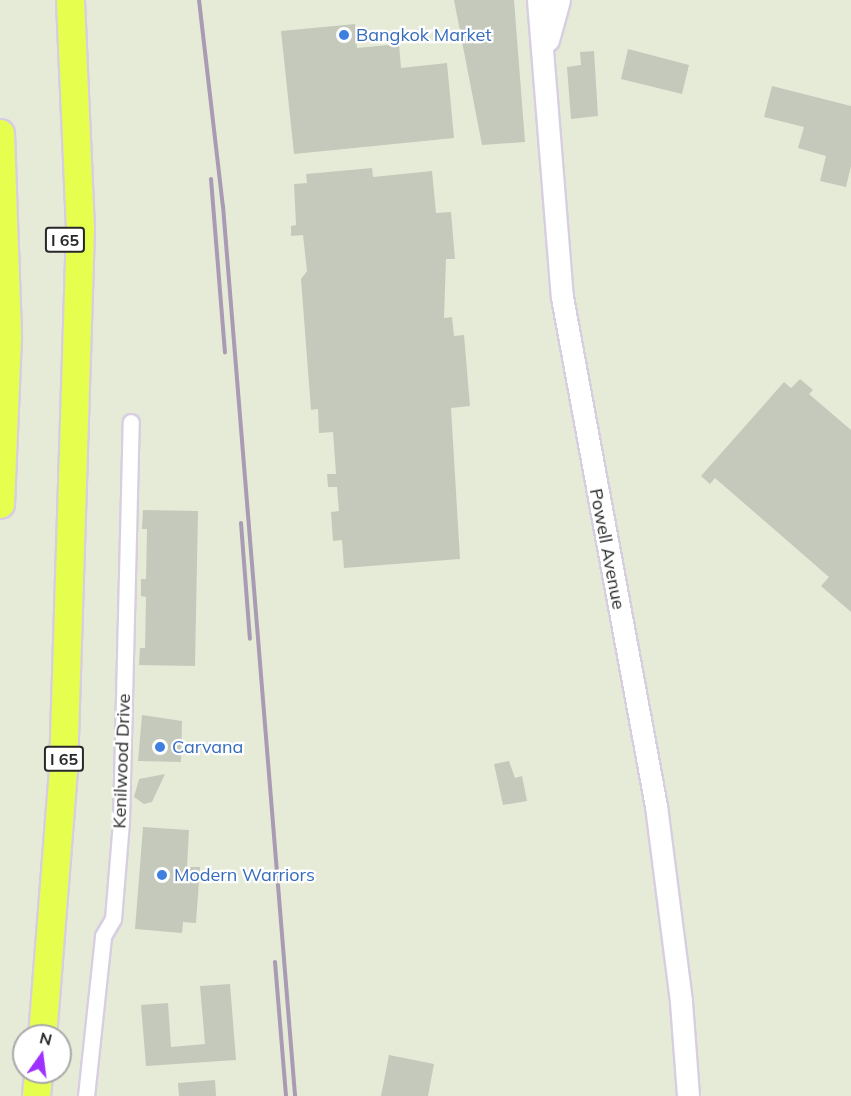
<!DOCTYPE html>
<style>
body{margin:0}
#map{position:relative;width:851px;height:1096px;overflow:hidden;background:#e6ebd8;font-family:Mulish,sans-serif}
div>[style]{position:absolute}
.building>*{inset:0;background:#c4c9bb}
.roads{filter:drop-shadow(2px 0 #d8cee1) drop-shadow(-2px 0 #d8cee1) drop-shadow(0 2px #d8cee1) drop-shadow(0 -2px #d8cee1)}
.minor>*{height:15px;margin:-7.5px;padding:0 7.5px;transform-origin:7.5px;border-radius:7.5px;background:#fff}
.secondary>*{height:21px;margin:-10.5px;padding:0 10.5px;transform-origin:10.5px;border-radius:10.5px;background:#fff}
.motorway>*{height:27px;margin:-13.5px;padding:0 13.5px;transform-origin:13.5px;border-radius:13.5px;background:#e6ff4f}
.rail>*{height:4px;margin:-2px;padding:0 2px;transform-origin:2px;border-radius:2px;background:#a99bb3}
.dots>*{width:16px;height:16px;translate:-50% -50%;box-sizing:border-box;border:3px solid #fff;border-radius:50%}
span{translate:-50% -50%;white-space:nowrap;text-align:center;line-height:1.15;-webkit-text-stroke:4.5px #fff;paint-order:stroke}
.shield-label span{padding:2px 4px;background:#fff;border:2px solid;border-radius:4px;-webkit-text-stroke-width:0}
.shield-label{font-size:16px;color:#282828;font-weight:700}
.shop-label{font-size:18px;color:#366cbe}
.left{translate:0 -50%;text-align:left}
.street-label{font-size:18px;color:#282828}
.north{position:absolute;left:12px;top:1024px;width:60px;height:60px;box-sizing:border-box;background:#fff;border:2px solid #a9a9a9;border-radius:50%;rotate:14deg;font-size:16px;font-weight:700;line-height:24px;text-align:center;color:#282828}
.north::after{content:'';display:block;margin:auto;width:21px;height:27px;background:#9d31ff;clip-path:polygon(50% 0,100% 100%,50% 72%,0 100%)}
</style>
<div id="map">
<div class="building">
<i style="clip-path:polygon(454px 0,514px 0,525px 142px,482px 145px)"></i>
<i style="clip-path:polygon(355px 24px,357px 48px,399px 44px,401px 68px,447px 63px,454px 138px,294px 154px,281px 31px)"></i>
<i style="clip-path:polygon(628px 49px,689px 65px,682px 94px,621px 79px)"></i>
<i style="clip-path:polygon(594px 51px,598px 116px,571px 119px,567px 67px,581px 65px,580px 52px)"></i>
<i style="clip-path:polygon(772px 86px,851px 106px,851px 166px,846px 187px,820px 181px,826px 156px,798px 148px,804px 127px,764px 117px)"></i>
<i style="clip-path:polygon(372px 168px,373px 177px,432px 171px,436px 213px,451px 212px,455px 259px,446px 259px,444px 318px,452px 317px,454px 336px,464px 335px,470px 406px,451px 408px,460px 559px,344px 568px,342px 540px,333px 541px,331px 512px,339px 511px,337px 487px,328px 487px,327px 474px,336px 474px,333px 432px,319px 433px,318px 409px,311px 410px,301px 279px,307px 271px,303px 235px,291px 236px,291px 226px,296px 225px,294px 184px,307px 183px,306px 174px)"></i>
<i style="clip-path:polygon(800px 379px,813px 390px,809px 394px,851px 430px,851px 612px,821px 586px,829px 577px,715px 478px,710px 484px,701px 476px,784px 382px,791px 388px)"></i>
<i style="clip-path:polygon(143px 510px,198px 511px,195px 666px,139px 665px,140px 648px,145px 648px,146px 597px,141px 596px,141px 579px,146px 579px,147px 529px,142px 529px)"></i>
<i style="clip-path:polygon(142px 715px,182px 721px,181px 762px,138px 761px)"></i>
<i style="clip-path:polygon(509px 761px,515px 778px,522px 776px,527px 801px,503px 805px,494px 764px)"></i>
<i style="clip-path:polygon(165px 774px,152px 802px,144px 804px,134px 797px,139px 779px)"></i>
<i style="clip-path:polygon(143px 827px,189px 830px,187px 867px,200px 867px,196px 923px,183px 922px,182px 933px,135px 929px)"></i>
<i style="clip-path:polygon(230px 984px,236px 1060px,146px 1066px,141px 1005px,168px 1003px,171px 1047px,205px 1044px,200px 986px)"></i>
<i style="clip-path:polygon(389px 1055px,434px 1064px,428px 1096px,381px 1096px)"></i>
<i style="clip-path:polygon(215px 1080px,216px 1096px,179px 1096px,178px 1083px)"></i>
</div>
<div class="roads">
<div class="minor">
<i style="left:86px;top:1096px;width:161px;rotate:-83.9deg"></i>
<i style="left:103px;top:936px;width:20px;rotate:-60deg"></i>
<i style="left:113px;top:919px;width:98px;rotate:-85.3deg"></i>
<i style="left:121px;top:821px;width:399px;rotate:-88.6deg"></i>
</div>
<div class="secondary">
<i style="left:538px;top:0;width:298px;rotate:85.4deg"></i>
<i style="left:562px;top:297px;width:518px;rotate:79.54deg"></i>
<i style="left:656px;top:806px;width:198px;rotate:82.7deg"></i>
<i style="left:681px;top:1002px;width:94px;rotate:85.7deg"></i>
<i style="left:548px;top:40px;width:41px;rotate:-74.6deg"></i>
</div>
<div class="motorway">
<i style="left:0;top:133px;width:204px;rotate:88deg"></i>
<i style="left:7px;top:337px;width:167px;rotate:92.4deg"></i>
<i style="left:42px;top:1036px;width:268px;rotate:-85.5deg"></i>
<i style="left:63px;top:769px;width:540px;rotate:-88.2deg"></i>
<i style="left:80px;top:229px;width:229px;rotate:-92.5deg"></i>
<i style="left:36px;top:1096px;width:24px;rotate:-85deg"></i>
</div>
</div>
<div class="rail">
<i style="left:199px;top:0;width:207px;rotate:83.4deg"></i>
<i style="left:223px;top:206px;width:893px;rotate:85.37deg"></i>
<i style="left:211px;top:179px;width:174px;rotate:85.4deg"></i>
<i style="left:241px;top:523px;width:116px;rotate:85.6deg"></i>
<i style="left:275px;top:962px;width:134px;rotate:85.3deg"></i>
</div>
<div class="dots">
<i style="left:344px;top:35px;background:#3f7fe0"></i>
<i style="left:160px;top:747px;background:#3f7fe0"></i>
<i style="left:162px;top:875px;background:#3f7fe0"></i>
</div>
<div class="shield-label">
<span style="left:65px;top:240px">I 65</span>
<span style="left:64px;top:759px">I 65</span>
</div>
<div class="shop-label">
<span class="left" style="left:356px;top:35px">Bangkok Market</span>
<span class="left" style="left:172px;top:747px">Carvana</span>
<span class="left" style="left:174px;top:875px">Modern Warriors</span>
</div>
<div class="street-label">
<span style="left:607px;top:549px;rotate:79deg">Powell Avenue</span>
<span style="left:122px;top:761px;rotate:-88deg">Kenilwood Drive</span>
</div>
<div class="north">N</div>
</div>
